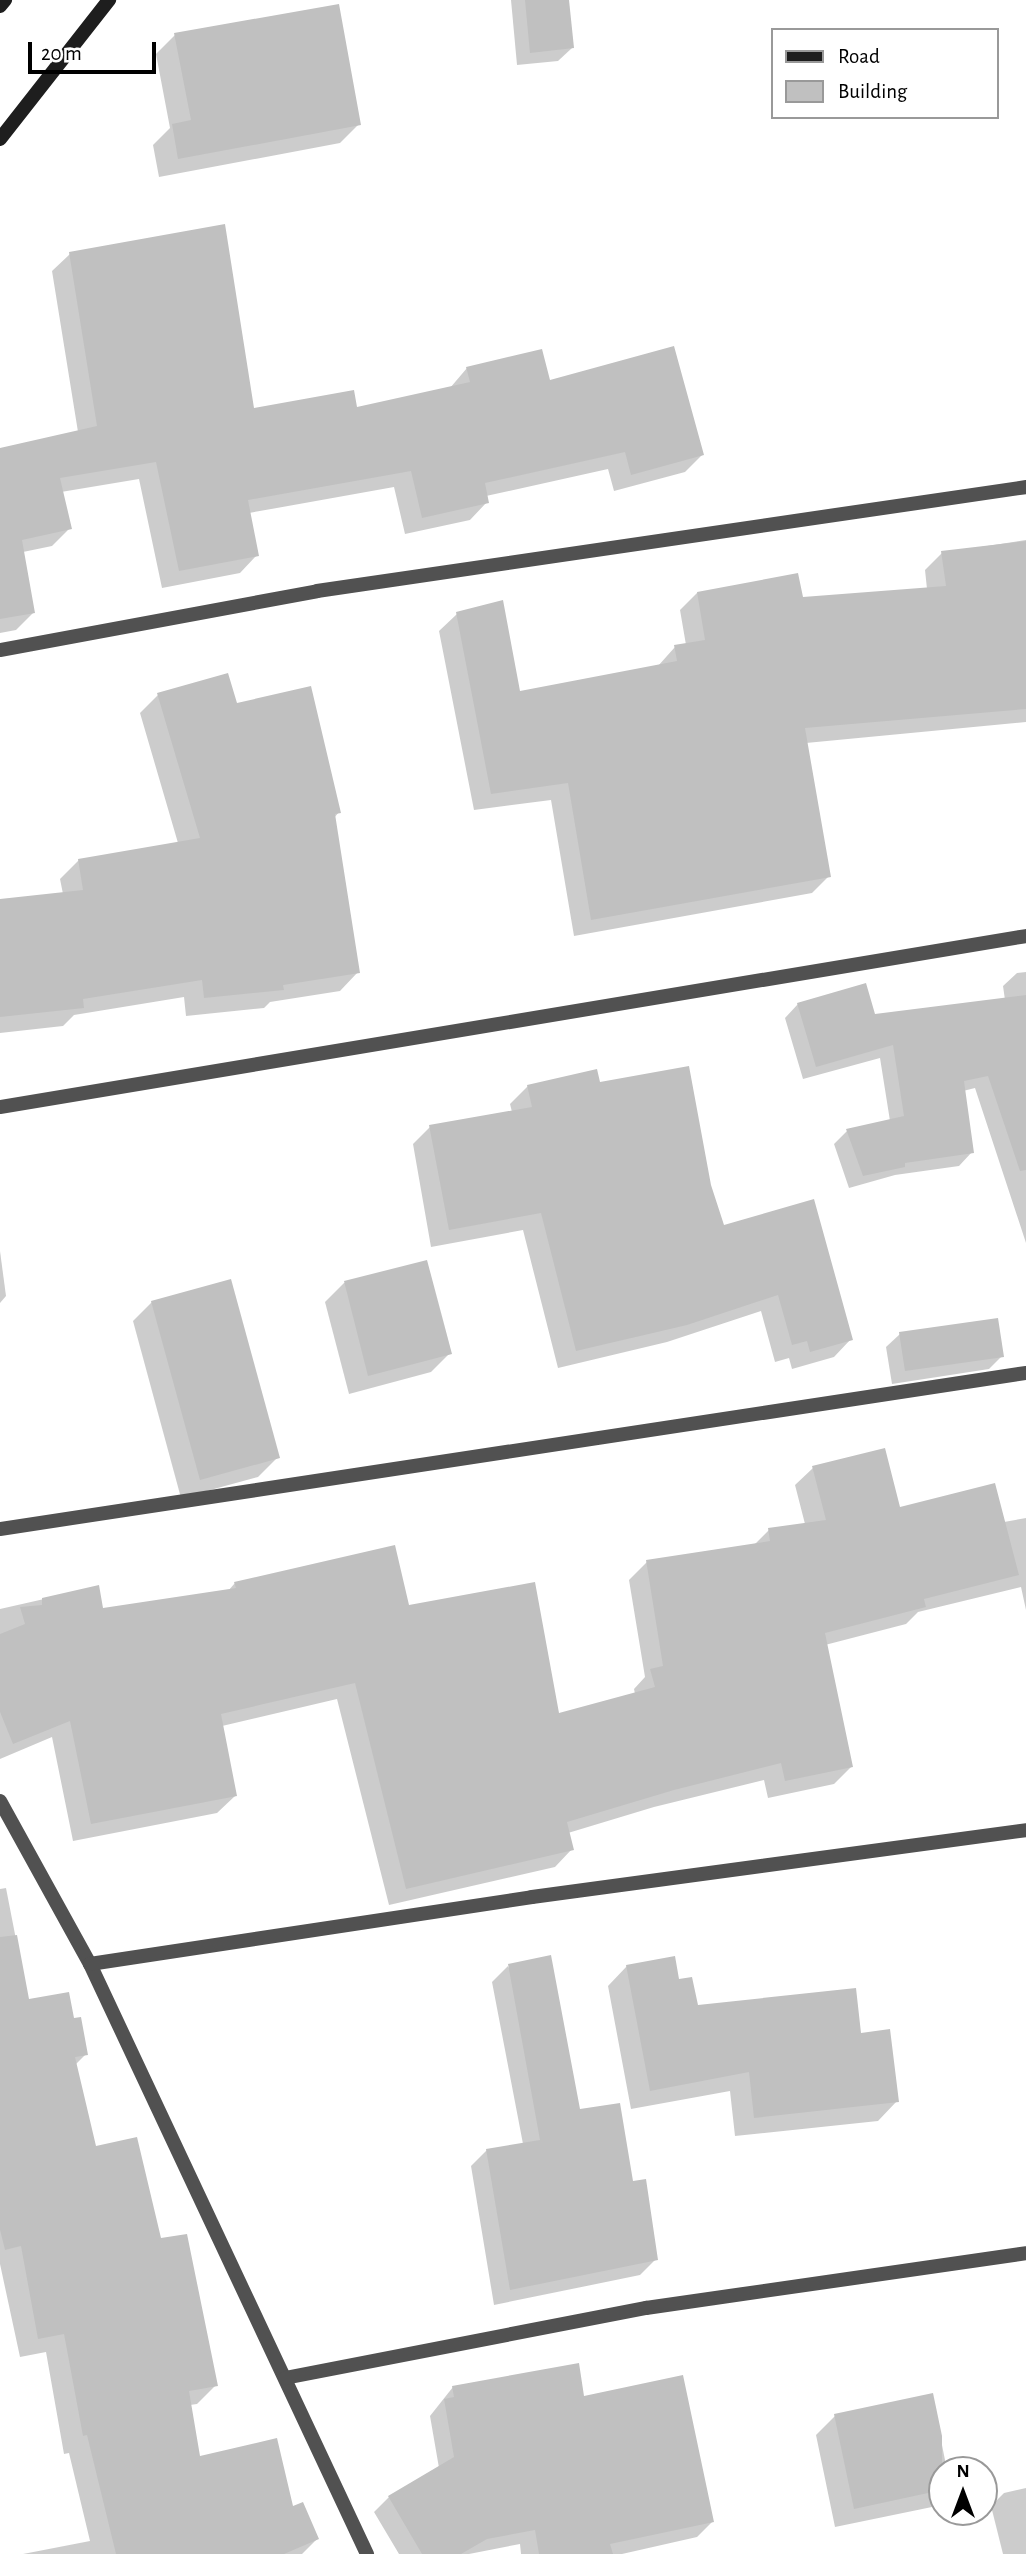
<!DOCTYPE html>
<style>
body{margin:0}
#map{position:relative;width:1026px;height:2554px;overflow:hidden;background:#fff;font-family:"Alegreya Sans",sans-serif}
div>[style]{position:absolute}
.shadow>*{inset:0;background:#0003}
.building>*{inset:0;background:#c0c0c0}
.minor>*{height:14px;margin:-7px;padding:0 7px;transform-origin:7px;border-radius:7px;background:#515151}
.secondary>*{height:14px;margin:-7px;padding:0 7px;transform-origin:7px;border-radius:7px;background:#1e1e1e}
span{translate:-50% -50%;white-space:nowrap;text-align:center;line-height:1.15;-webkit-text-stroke:7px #fff;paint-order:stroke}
.legend{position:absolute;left:771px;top:28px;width:228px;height:91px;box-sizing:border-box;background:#fff;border:2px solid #999;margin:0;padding:9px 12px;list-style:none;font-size:21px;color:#000}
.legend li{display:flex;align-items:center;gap:14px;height:35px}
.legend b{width:35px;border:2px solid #999}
.north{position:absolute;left:928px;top:2456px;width:70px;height:70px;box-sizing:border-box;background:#fff;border:2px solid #999;border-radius:50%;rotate:0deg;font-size:19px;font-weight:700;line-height:28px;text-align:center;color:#000}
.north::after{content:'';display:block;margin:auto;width:24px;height:32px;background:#000;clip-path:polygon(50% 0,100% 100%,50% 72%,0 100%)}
.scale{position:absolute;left:28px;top:42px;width:128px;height:32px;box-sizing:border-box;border:4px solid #000;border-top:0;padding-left:9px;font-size:21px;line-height:24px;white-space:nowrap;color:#000;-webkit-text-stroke:5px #fff;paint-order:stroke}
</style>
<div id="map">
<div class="shadow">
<i style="clip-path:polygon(511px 0,567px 0,572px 48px,558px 61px,517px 65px)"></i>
<i style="clip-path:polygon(175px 35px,359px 124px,340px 143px,159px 177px,153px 145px,170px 128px,156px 54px)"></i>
<i style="clip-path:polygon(70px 254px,253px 410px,356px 409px,450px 388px,467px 368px,548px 382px,702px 455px,685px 472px,614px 491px,608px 469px,486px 496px,487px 502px,470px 520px,405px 534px,394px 487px,249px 513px,257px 555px,240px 573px,162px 588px,139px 479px,61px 492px,70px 528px,52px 546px,23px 552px,33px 613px,16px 630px,0 633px,0 450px,78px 432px,52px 271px)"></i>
<i style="clip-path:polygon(1026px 540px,1026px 722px,806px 743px,829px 876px,812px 893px,574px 936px,551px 800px,474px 810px,439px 631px,457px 614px,518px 693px,658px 666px,675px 647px,686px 645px,680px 610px,697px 593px,801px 599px,927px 589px,925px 570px,942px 553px)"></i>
<i style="clip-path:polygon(158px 695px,236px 705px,339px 812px,334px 818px,358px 972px,340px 991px,270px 1002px,264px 1008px,186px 1016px,184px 997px,74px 1015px,63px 1026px,0 1033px,0 901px,63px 894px,60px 879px,79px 860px,178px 843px,140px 713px)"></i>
<i style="clip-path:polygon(1026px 972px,1026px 1243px,975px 1088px,963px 1091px,972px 1152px,959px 1166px,895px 1175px,849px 1188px,834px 1144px,847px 1131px,890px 1121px,880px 1058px,803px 1079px,785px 1018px,798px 1004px,874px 1016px,1005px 1000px,1003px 986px,1017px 973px)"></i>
<i style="clip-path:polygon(599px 1084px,709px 1186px,723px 1227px,851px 1339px,834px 1357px,792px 1369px,789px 1358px,775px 1362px,761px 1311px,667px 1342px,558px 1368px,523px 1230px,431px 1247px,413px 1144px,430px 1127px,512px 1112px,510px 1104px,528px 1086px)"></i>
<i style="clip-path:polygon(0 1251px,6px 1296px,0 1303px)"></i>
<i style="clip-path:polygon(426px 1262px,450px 1353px,431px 1372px,349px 1394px,325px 1302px,344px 1283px)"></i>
<i style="clip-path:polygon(152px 1302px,278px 1457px,258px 1477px,181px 1498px,133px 1321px)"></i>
<i style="clip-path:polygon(900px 1334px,1002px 1356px,989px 1369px,892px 1384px,886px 1347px)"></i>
<i style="clip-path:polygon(813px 1468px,899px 1509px,1004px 1522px,1026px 1518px,1026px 1610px,1021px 1587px,918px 1612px,906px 1624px,825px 1645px,851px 1767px,834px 1784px,768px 1798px,764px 1780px,654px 1807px,568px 1833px,572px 1849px,555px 1867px,389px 1905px,337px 1699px,222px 1726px,235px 1796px,217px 1813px,73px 1841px,52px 1737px,0 1759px,0 1609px,97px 1587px,101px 1610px,228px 1591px,235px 1583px,408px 1607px,558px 1715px,635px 1694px,634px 1689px,645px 1677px,629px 1580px,647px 1562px,754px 1545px,769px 1530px,805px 1524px,795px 1485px)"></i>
<i style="clip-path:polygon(6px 1888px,28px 2001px,73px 2020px,86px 2054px,75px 2065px,94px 2148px,160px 2240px,216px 2385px,197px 2404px,190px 2405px,199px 2458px,292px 2508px,317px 2539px,302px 2554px,23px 2554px,90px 2541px,69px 2453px,64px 2454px,46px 2352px,20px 2357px,0 2264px,0 1889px)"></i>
<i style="clip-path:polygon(508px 1966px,578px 2111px,631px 2182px,656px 2259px,640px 2275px,494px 2305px,471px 2166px,487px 2150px,523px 2144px,492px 1982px)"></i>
<i style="clip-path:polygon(627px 1966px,678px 1981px,696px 2007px,897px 2101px,878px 2121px,735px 2136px,730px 2091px,631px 2109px,608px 1986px)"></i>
<i style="clip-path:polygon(453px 2387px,583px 2398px,712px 2522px,697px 2537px,622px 2554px,521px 2554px,520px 2544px,469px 2554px,399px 2554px,374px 2512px,389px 2497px,439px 2468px,430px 2416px)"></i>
<i style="clip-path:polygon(932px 2395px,947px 2470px,942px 2470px,942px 2496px,932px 2507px,835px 2527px,816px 2435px,835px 2416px)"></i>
<i style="clip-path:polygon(1026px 2488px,1026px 2554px,1003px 2554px,991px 2506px,1004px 2493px)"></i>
</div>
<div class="building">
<i style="clip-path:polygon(525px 0,569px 0,574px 48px,530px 53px)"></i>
<i style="clip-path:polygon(339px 4px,361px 125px,178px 159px,172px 124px,191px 120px,174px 33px)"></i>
<i style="clip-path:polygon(225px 224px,254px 408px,354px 390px,357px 407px,470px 382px,466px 367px,542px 349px,550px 380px,674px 346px,704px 455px,631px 475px,625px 452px,485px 483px,489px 503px,422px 518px,411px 471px,248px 500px,259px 556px,179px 571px,156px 462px,60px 478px,72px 529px,22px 540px,35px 613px,0 619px,0 448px,97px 426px,69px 252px)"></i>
<i style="clip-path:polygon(1026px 541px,1026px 709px,805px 728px,831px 877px,591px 920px,568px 783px,491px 794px,456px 612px,503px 600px,520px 691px,677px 661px,674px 645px,705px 640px,697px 592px,798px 573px,803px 597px,946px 586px,941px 551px)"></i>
<i style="clip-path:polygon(228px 673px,237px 703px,311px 686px,341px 813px,335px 814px,360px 973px,283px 985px,284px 990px,204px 998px,202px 980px,83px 999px,84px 1008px,0 1017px,0 899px,83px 890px,78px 859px,200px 838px,157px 693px)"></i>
<i style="clip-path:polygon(866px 983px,875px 1014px,1026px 995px,1026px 1170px,1020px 1171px,988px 1076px,964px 1081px,974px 1153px,905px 1163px,905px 1167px,863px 1176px,846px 1129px,904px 1116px,893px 1045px,816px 1067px,797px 1003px)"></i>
<i style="clip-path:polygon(689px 1066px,711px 1185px,724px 1225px,814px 1199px,853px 1340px,810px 1352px,807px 1341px,792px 1345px,778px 1295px,687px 1325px,576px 1351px,541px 1213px,449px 1230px,429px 1125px,532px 1107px,527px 1085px,597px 1069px,600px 1082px)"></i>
<i style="clip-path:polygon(427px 1260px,452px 1354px,368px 1376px,344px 1281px)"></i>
<i style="clip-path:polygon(231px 1279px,280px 1458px,200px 1480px,151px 1301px)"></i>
<i style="clip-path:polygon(998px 1318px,1004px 1357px,905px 1371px,899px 1332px)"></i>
<i style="clip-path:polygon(885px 1448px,900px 1507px,995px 1483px,1019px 1575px,924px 1599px,926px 1607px,825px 1633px,853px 1767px,785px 1781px,781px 1763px,674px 1790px,567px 1822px,574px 1850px,406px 1889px,355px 1683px,221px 1714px,237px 1796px,91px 1824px,70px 1721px,13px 1744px,0 1712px,0 1634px,25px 1624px,20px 1607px,42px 1605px,42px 1598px,99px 1585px,103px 1608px,236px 1588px,234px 1582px,395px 1545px,409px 1605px,535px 1582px,559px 1713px,655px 1687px,650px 1669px,663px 1666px,646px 1560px,770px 1541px,768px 1528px,826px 1520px,812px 1466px)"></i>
<i style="clip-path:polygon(17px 1935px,29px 1999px,69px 1992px,74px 2018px,81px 2017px,88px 2055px,75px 2057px,96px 2146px,137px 2137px,161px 2238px,187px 2234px,218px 2386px,189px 2391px,200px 2456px,277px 2438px,293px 2506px,303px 2502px,319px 2539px,284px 2554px,116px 2554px,87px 2435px,83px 2436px,64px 2334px,38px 2339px,21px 2246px,5px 2250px,0 2230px,0 1937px)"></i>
<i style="clip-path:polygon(551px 1955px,580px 2109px,620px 2103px,633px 2181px,646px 2179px,658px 2260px,510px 2290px,486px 2149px,540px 2140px,508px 1964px)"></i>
<i style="clip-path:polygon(675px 1956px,679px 1979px,692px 1977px,698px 2005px,856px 1988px,861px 2033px,890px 2029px,899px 2102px,754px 2118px,749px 2072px,650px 2091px,626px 1965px)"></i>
<i style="clip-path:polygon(579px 2363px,584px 2396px,683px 2375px,714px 2522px,610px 2544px,613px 2554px,539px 2554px,535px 2530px,487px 2539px,461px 2554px,422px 2554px,388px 2496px,454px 2457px,444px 2399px,454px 2397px,452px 2386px)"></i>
<i style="clip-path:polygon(933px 2393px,942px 2436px,942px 2490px,854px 2509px,834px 2414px)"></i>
</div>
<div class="minor">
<i style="left:0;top:650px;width:322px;rotate:-10.5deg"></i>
<i style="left:317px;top:591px;width:717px;rotate:-8.34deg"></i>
<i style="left:0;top:1107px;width:1040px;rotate:-9.46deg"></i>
<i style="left:0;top:1529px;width:1038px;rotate:-8.65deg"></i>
<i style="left:0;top:1801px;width:186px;rotate:61.1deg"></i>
<i style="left:90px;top:1964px;width:652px;rotate:64.85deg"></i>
<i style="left:90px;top:1964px;width:447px;rotate:-8.6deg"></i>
<i style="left:532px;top:1897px;width:499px;rotate:-7.7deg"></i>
<i style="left:285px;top:2378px;width:368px;rotate:-11deg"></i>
<i style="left:646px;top:2308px;width:384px;rotate:-8.2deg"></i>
</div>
<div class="secondary">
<i style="left:0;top:6px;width:8px;rotate:-50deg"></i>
<i style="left:0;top:139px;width:177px;rotate:-51.9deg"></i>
</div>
<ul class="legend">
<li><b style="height:9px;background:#1e1e1e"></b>Road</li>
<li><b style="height:19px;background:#c0c0c0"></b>Building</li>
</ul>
<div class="north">N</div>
<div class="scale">20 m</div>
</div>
